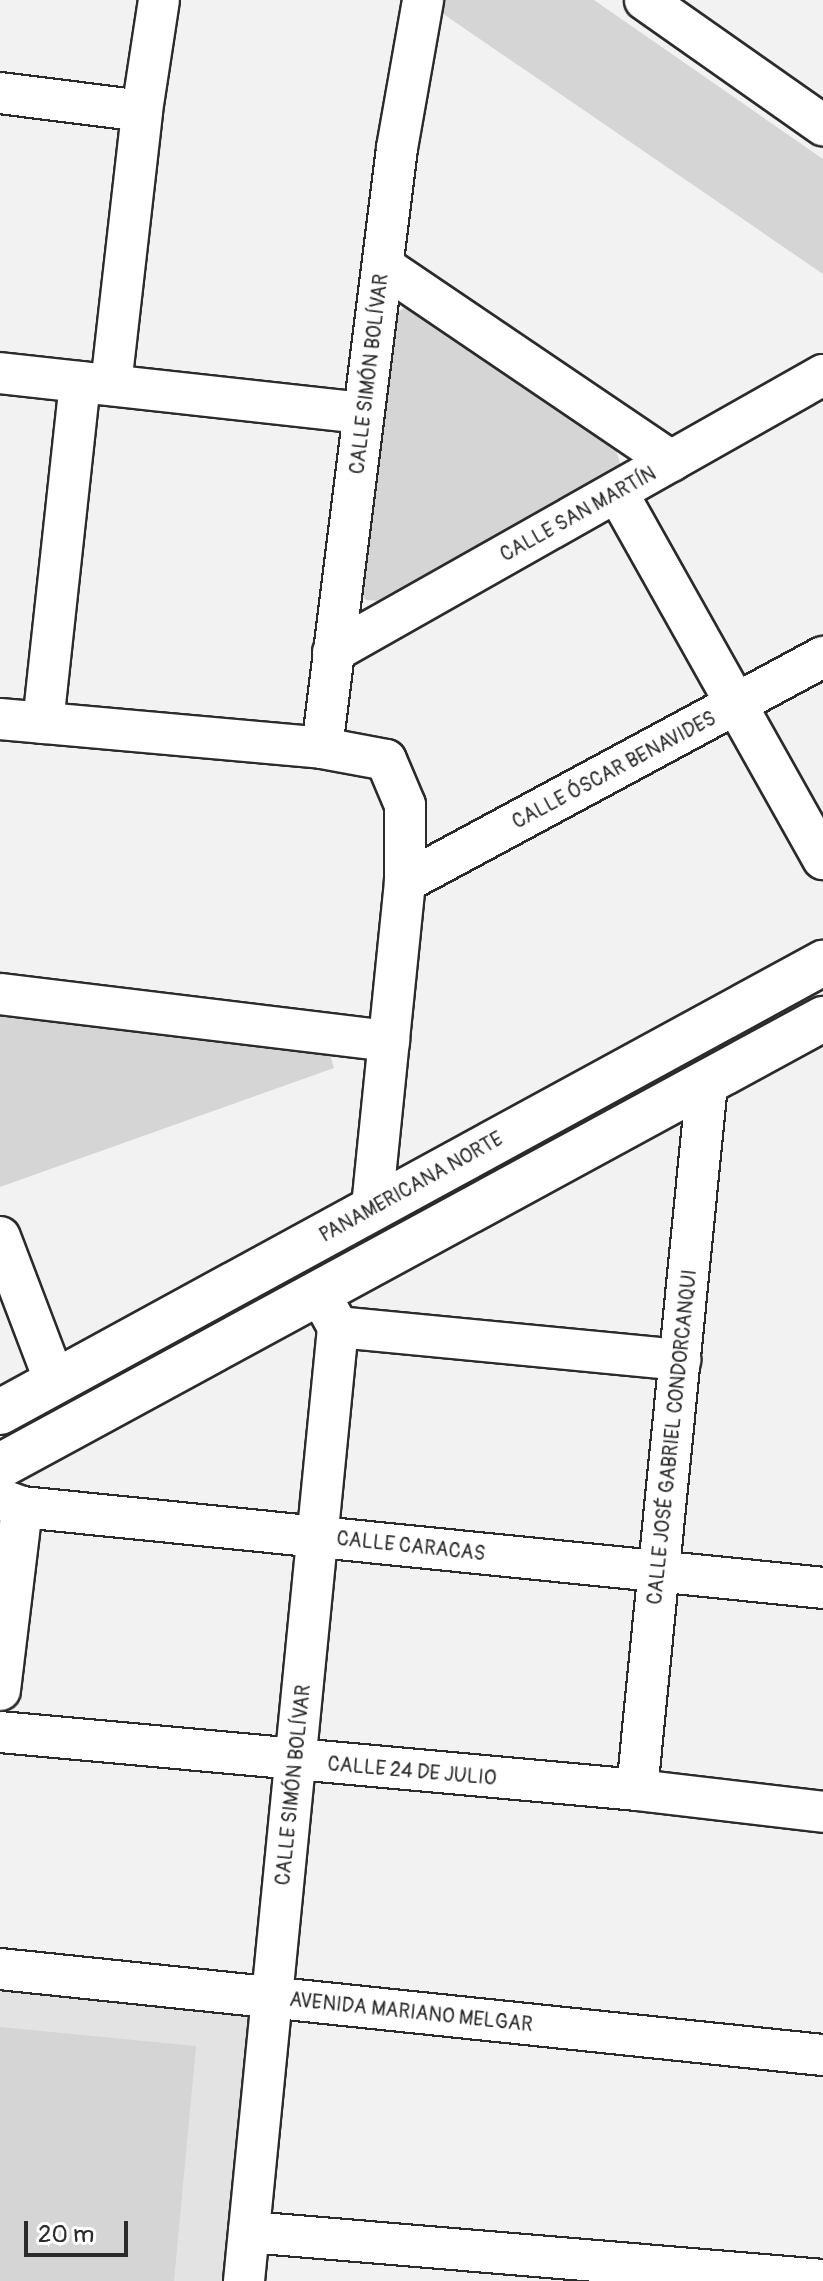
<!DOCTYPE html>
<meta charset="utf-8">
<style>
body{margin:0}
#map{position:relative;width:823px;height:2281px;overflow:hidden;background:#f2f2f2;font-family:Pangolin,sans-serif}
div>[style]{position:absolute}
.built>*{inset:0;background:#e3e3e3}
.green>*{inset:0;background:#d5d5d5}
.roads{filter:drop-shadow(2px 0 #2b2b2b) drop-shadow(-2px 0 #2b2b2b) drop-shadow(0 2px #2b2b2b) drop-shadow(0 -2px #2b2b2b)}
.street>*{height:40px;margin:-20px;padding:0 20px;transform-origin:20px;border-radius:20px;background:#fff}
.highway>*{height:44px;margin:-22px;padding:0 22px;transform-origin:22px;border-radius:22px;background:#fff}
span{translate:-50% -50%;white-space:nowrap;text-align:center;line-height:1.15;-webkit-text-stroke:8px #fff;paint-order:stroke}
.street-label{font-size:20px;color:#2b2b2b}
.scale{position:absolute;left:24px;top:2221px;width:104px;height:36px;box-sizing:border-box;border:4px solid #2b2b2b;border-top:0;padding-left:10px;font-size:24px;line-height:28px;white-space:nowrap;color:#2b2b2b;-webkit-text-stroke:6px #fff;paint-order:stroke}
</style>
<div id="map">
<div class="built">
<i style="clip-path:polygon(0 1991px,251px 2015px,223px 2281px,0 2281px)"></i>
</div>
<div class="green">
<i style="clip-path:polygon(442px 0,594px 0,823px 159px,823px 274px,439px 11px)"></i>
<i style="clip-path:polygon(410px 304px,615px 446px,621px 467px,615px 475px,381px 601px,366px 600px,353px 583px,388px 319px)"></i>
<i style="clip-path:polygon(0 1012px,329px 1052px,334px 1068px,0 1187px)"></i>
<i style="clip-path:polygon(0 2027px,196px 2046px,174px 2281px,0 2281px)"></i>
</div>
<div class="roads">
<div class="street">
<i style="left:645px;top:0;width:218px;rotate:35.1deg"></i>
<i style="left:0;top:93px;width:143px;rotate:7.2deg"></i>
<i style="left:383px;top:266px;width:348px;rotate:34.1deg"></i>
<i style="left:0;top:373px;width:365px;rotate:6.3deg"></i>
<i style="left:111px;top:385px;width:276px;rotate:-83.5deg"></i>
<i style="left:142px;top:111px;width:112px;rotate:-81.3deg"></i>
<i style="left:617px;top:492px;width:421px;rotate:60.7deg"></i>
<i style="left:333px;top:652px;width:563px;rotate:-29.48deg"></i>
<i style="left:0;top:719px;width:323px;rotate:5.1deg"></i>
<i style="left:322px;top:748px;width:65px;rotate:10.6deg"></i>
<i style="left:386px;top:760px;width:49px;rotate:67.1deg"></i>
<i style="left:405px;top:805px;width:77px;rotate:90deg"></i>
<i style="left:405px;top:882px;width:329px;rotate:95.8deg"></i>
<i style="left:43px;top:723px;width:343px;rotate:-83.8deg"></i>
<i style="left:322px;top:748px;width:605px;rotate:-82.87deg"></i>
<i style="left:397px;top:148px;width:150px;rotate:-80deg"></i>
<i style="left:405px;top:882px;width:475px;rotate:-28.3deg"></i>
<i style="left:0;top:994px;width:392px;rotate:6.9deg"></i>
<i style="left:0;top:1237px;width:155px;rotate:69.2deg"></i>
<i style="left:338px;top:1327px;width:344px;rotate:5.5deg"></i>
<i style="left:0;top:1499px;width:23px;rotate:20deg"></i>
<i style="left:22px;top:1507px;width:805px;rotate:5.77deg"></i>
<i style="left:0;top:1690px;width:184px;rotate:-83.1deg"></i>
<i style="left:0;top:1732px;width:640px;rotate:5.2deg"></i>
<i style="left:637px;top:1790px;width:187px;rotate:6.7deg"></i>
<i style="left:637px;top:1790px;width:709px;rotate:-84.34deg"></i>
<i style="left:0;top:1969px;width:827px;rotate:5.97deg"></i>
<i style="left:249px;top:2232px;width:576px;rotate:4.78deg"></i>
<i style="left:244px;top:2281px;width:959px;rotate:-84.37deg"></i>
<i style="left:338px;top:1327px;width:38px;rotate:-119deg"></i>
</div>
<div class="highway">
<i style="left:0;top:1412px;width:938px;rotate:-28.62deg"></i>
<i style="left:0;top:1466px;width:937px;rotate:-28.51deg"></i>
</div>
</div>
<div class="street-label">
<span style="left:369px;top:374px;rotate:-83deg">CALLE SIMÓN BOLÍVAR</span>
<span style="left:578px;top:514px;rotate:-29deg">CALLE SAN MARTÍN</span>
<span style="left:614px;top:770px;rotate:-28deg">CALLE ÓSCAR BENAVIDES</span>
<span style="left:411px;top:1187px;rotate:-29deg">PANAMERICANA NORTE</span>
<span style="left:672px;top:1437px;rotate:-84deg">CALLE JOSÉ GABRIEL CONDORCANQUI</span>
<span style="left:411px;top:1546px;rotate:6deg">CALLE CARACAS</span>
<span style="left:412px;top:1771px;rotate:5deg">CALLE 24 DE JULIO</span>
<span style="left:293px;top:1785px;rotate:-84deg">CALLE SIMÓN BOLÍVAR</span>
<span style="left:411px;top:2012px;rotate:6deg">AVENIDA MARIANO MELGAR</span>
</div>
<div class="scale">20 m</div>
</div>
